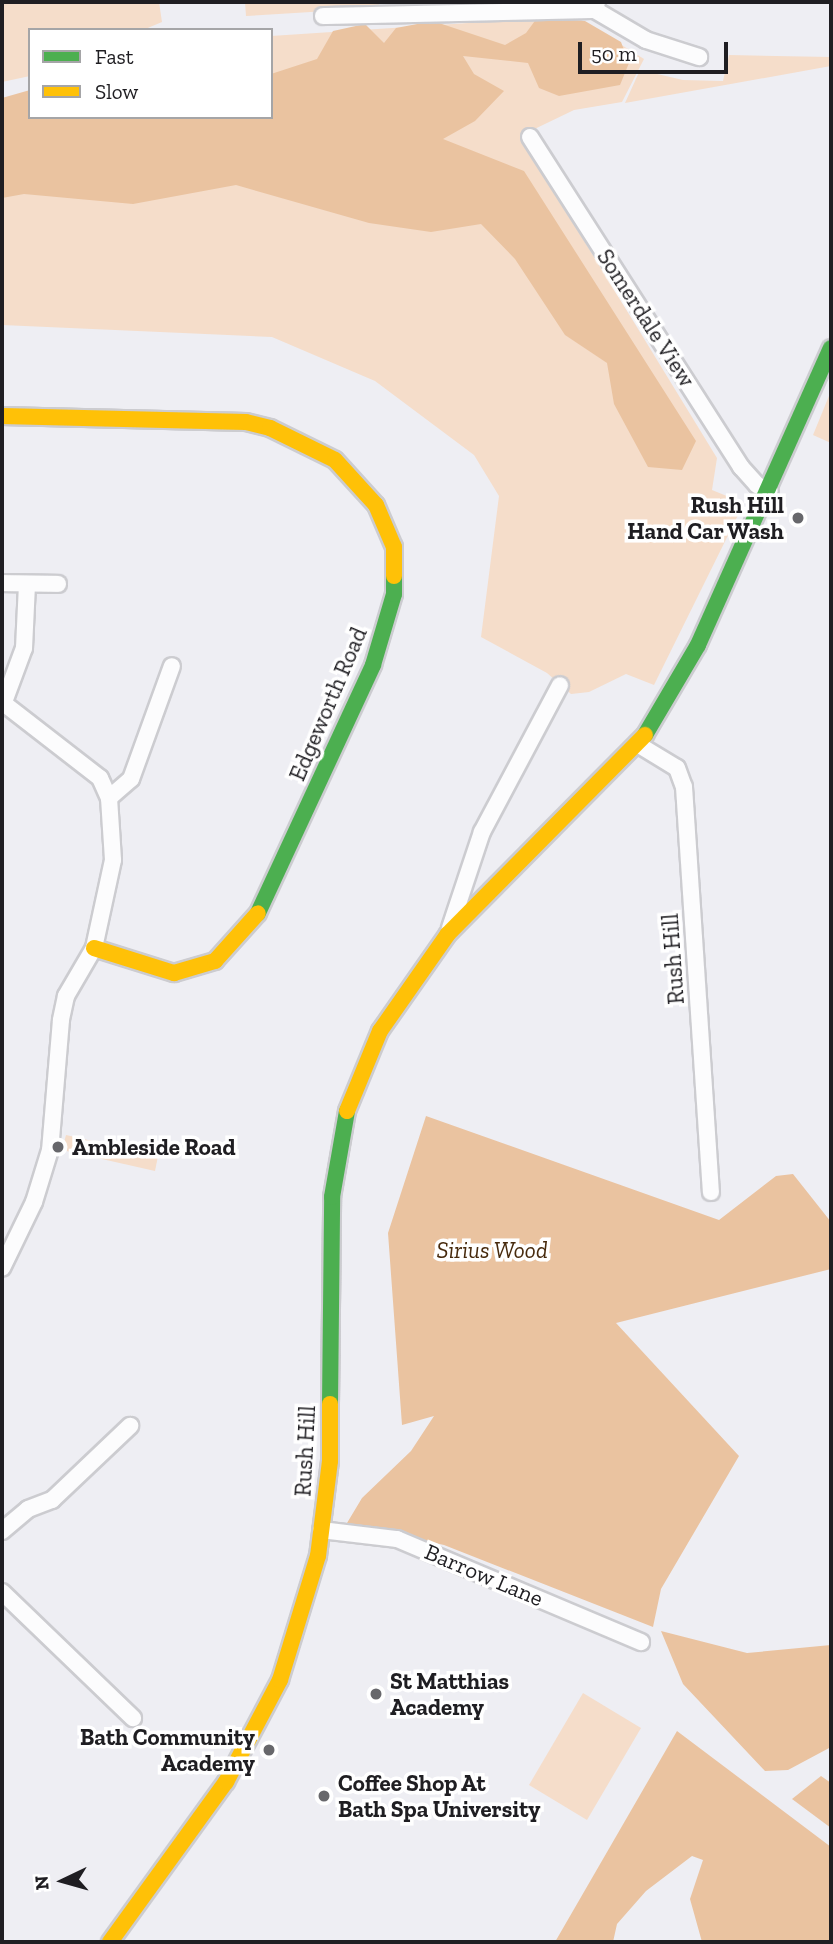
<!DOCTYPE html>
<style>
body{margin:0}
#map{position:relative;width:833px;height:1944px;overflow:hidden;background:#eeeef3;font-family:"Zilla Slab",serif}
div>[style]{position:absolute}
.green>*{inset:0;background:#f5ddca}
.forest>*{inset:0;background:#eac3a0}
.roads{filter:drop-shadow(2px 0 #ccccd0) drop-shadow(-2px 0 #ccccd0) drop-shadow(0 2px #ccccd0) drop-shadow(0 -2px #ccccd0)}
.street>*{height:16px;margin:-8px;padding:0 8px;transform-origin:8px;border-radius:8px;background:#fcfcfd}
.fast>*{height:16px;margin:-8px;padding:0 8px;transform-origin:8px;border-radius:8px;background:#4caf50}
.slow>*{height:16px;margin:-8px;padding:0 8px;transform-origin:8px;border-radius:8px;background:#ffc107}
.dots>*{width:19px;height:19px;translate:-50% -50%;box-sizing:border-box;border:4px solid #fff;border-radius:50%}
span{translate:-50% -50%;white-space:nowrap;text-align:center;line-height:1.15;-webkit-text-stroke:7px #fff;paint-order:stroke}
.street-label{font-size:23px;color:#1f1e22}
.poi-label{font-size:23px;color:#1f1e22;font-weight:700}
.right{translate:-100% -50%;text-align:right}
.left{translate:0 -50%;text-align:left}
.park-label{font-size:23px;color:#472a0d;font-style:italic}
.frame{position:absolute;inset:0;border:4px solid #1f1e22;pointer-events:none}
.legend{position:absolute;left:28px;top:28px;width:245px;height:91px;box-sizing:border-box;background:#fff;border:2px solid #a5a5a7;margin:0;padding:9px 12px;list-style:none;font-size:21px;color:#1f1e22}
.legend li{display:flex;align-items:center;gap:14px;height:35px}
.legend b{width:35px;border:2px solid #a5a5a7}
.north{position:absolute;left:28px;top:1846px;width:70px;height:70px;-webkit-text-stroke:5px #fff;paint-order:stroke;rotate:265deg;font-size:19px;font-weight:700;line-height:28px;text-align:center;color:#1f1e22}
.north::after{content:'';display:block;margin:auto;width:24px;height:32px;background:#1f1e22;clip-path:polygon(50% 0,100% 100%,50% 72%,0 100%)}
.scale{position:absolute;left:578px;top:42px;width:150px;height:32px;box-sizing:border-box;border:4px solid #1f1e22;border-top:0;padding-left:9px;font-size:21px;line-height:24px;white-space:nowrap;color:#1f1e22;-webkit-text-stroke:5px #fff;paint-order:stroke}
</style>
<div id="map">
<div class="green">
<i style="clip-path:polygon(2px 2px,159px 2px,162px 22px,143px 30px,30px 30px,30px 76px,2px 82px)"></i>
<i style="clip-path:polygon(245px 2px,381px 2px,376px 8px,246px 16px)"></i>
<i style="clip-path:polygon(575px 16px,644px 59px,622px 102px,574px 110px,520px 136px,717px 458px,712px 490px,744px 503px,654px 685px,626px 674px,589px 692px,571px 694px,547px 673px,481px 637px,499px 496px,474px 455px,375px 381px,272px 337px,2px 325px,2px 103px,30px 117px,271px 117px,271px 36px)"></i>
<i style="clip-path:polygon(729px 55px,831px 57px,831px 66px,625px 103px,640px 70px,683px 80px,723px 81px)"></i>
<i style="clip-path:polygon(831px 391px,831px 443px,813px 435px)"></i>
<i style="clip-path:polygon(66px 1135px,158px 1156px,155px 1171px,62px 1150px)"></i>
<i style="clip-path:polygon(583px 1693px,641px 1728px,587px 1820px,529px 1785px)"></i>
</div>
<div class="forest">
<i style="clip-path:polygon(537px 18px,585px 21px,621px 42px,629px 63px,620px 85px,559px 96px,539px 88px,528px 63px,463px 56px,474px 74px,504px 91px,475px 121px,443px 139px,524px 171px,696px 441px,682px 470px,648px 467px,614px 404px,607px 363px,565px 335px,515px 259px,481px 224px,431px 232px,369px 223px,236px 185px,133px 204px,24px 194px,2px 198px,2px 98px,30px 90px,30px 117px,271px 117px,271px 74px,317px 59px,333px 31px,365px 24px,384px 43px,396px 28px,433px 21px,505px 45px,526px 33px)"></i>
<i style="clip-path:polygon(426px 1116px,719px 1220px,776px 1176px,793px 1174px,831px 1222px,831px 1269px,616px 1323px,739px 1456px,661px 1589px,653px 1627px,444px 1545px,347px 1523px,362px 1498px,411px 1451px,434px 1416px,402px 1425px,388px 1233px)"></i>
<i style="clip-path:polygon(661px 1631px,747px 1653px,831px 1645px,831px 1747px,788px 1770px,765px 1771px,683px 1684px)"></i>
<i style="clip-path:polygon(677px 1731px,831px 1847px,831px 1942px,702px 1942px,690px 1899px,703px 1860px,692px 1856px,646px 1891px,617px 1924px,613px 1942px,555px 1942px)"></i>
<i style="clip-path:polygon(821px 1776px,831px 1783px,831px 1828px,792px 1799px)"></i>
</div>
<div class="roads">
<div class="street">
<i style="left:597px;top:2px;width:8px;rotate:104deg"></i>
<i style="left:595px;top:10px;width:59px;rotate:30.5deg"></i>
<i style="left:646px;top:40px;width:56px;rotate:17.8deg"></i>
<i style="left:323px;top:16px;width:272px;rotate:-1.3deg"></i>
<i style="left:530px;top:137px;width:392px;rotate:57.4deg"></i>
<i style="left:741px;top:467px;width:24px;rotate:48deg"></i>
<i style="left:757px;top:485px;width:14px;rotate:25deg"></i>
<i style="left:3px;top:583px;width:55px;rotate:1deg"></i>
<i style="left:2px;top:702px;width:124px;rotate:37.8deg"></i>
<i style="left:100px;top:778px;width:22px;rotate:66deg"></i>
<i style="left:109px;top:798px;width:62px;rotate:86.3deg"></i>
<i style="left:113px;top:860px;width:90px;rotate:102.2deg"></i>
<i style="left:94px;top:948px;width:56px;rotate:120.3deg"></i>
<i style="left:66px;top:996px;width:25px;rotate:102deg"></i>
<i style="left:61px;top:1020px;width:130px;rotate:94.8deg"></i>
<i style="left:50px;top:1150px;width:54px;rotate:107.1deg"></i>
<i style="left:34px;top:1202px;width:73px;rotate:115.9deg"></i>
<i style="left:4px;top:702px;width:58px;rotate:-69.7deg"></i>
<i style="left:24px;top:648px;width:64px;rotate:-87.3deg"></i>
<i style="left:639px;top:745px;width:44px;rotate:31.2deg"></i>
<i style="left:677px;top:768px;width:20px;rotate:70deg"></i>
<i style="left:684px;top:787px;width:406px;rotate:86.2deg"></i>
<i style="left:109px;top:798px;width:29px;rotate:-41deg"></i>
<i style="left:131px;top:779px;width:120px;rotate:-70.1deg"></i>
<i style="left:450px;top:928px;width:101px;rotate:-71.6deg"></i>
<i style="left:482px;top:832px;width:166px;rotate:-62deg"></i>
<i style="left:321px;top:1530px;width:77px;rotate:6.8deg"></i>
<i style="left:397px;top:1539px;width:265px;rotate:22.9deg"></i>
<i style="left:2px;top:1531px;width:34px;rotate:-40deg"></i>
<i style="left:28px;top:1509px;width:26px;rotate:-21deg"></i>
<i style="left:52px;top:1500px;width:108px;rotate:-43.5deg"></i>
<i style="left:2px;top:1592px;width:182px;rotate:43.9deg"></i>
</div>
<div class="fast">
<i style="left:645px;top:735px;width:104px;rotate:-59.5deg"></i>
<i style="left:698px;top:645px;width:325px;rotate:-65.9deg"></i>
<i style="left:258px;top:913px;width:273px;rotate:-65.1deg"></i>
<i style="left:373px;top:665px;width:74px;rotate:-73.5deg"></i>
<i style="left:394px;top:594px;width:18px;rotate:-90deg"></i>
<i style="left:330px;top:1404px;width:207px;rotate:-89.4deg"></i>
<i style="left:332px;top:1197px;width:87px;rotate:-80.1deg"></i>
</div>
<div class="slow">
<i style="left:2px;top:416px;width:244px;rotate:1.4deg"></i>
<i style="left:246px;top:422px;width:25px;rotate:14deg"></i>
<i style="left:270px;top:428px;width:72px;rotate:26.2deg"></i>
<i style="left:335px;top:460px;width:61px;rotate:47.7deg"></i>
<i style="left:376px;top:505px;width:46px;rotate:66.8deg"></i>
<i style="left:394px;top:547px;width:29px;rotate:90deg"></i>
<i style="left:94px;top:948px;width:84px;rotate:17.4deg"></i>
<i style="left:174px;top:973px;width:43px;rotate:-16.3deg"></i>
<i style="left:215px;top:961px;width:64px;rotate:-48.1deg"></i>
<i style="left:347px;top:1111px;width:87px;rotate:-67.6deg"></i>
<i style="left:380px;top:1031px;width:118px;rotate:-55deg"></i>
<i style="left:448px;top:934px;width:280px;rotate:-45.3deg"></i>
<i style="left:110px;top:1942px;width:198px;rotate:-54.1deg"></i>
<i style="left:226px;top:1782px;width:115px;rotate:-62.1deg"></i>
<i style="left:280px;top:1680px;width:130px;rotate:-73deg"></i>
<i style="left:318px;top:1556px;width:96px;rotate:-82.8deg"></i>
<i style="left:330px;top:1461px;width:57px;rotate:-90deg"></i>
</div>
</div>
<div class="dots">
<i style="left:798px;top:518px;background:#67676b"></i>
<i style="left:58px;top:1147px;background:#67676b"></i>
<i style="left:376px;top:1694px;background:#67676b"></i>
<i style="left:269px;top:1750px;background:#67676b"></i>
<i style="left:324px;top:1796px;background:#67676b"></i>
</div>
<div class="street-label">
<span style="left:646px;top:318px;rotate:57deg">Somerdale View</span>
<span style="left:328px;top:704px;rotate:-67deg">Edgeworth Road</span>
<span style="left:673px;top:959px;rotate:-94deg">Rush Hill</span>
<span style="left:305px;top:1451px;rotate:-87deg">Rush Hill</span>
<span style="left:484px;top:1575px;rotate:23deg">Barrow Lane</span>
</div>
<div class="poi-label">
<span class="right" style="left:784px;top:518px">Rush Hill<br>Hand Car Wash</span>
<span class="left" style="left:72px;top:1147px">Ambleside Road</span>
<span class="left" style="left:390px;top:1694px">St Matthias<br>Academy</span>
<span class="right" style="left:255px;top:1750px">Bath Community<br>Academy</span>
<span class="left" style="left:338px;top:1796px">Coffee Shop At<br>Bath Spa University</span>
</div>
<div class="park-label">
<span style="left:492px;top:1250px">Sirius Wood</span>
</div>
<div class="frame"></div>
<ul class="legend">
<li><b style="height:9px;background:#4caf50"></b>Fast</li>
<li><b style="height:9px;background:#ffc107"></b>Slow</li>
</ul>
<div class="north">N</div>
<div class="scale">50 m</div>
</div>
